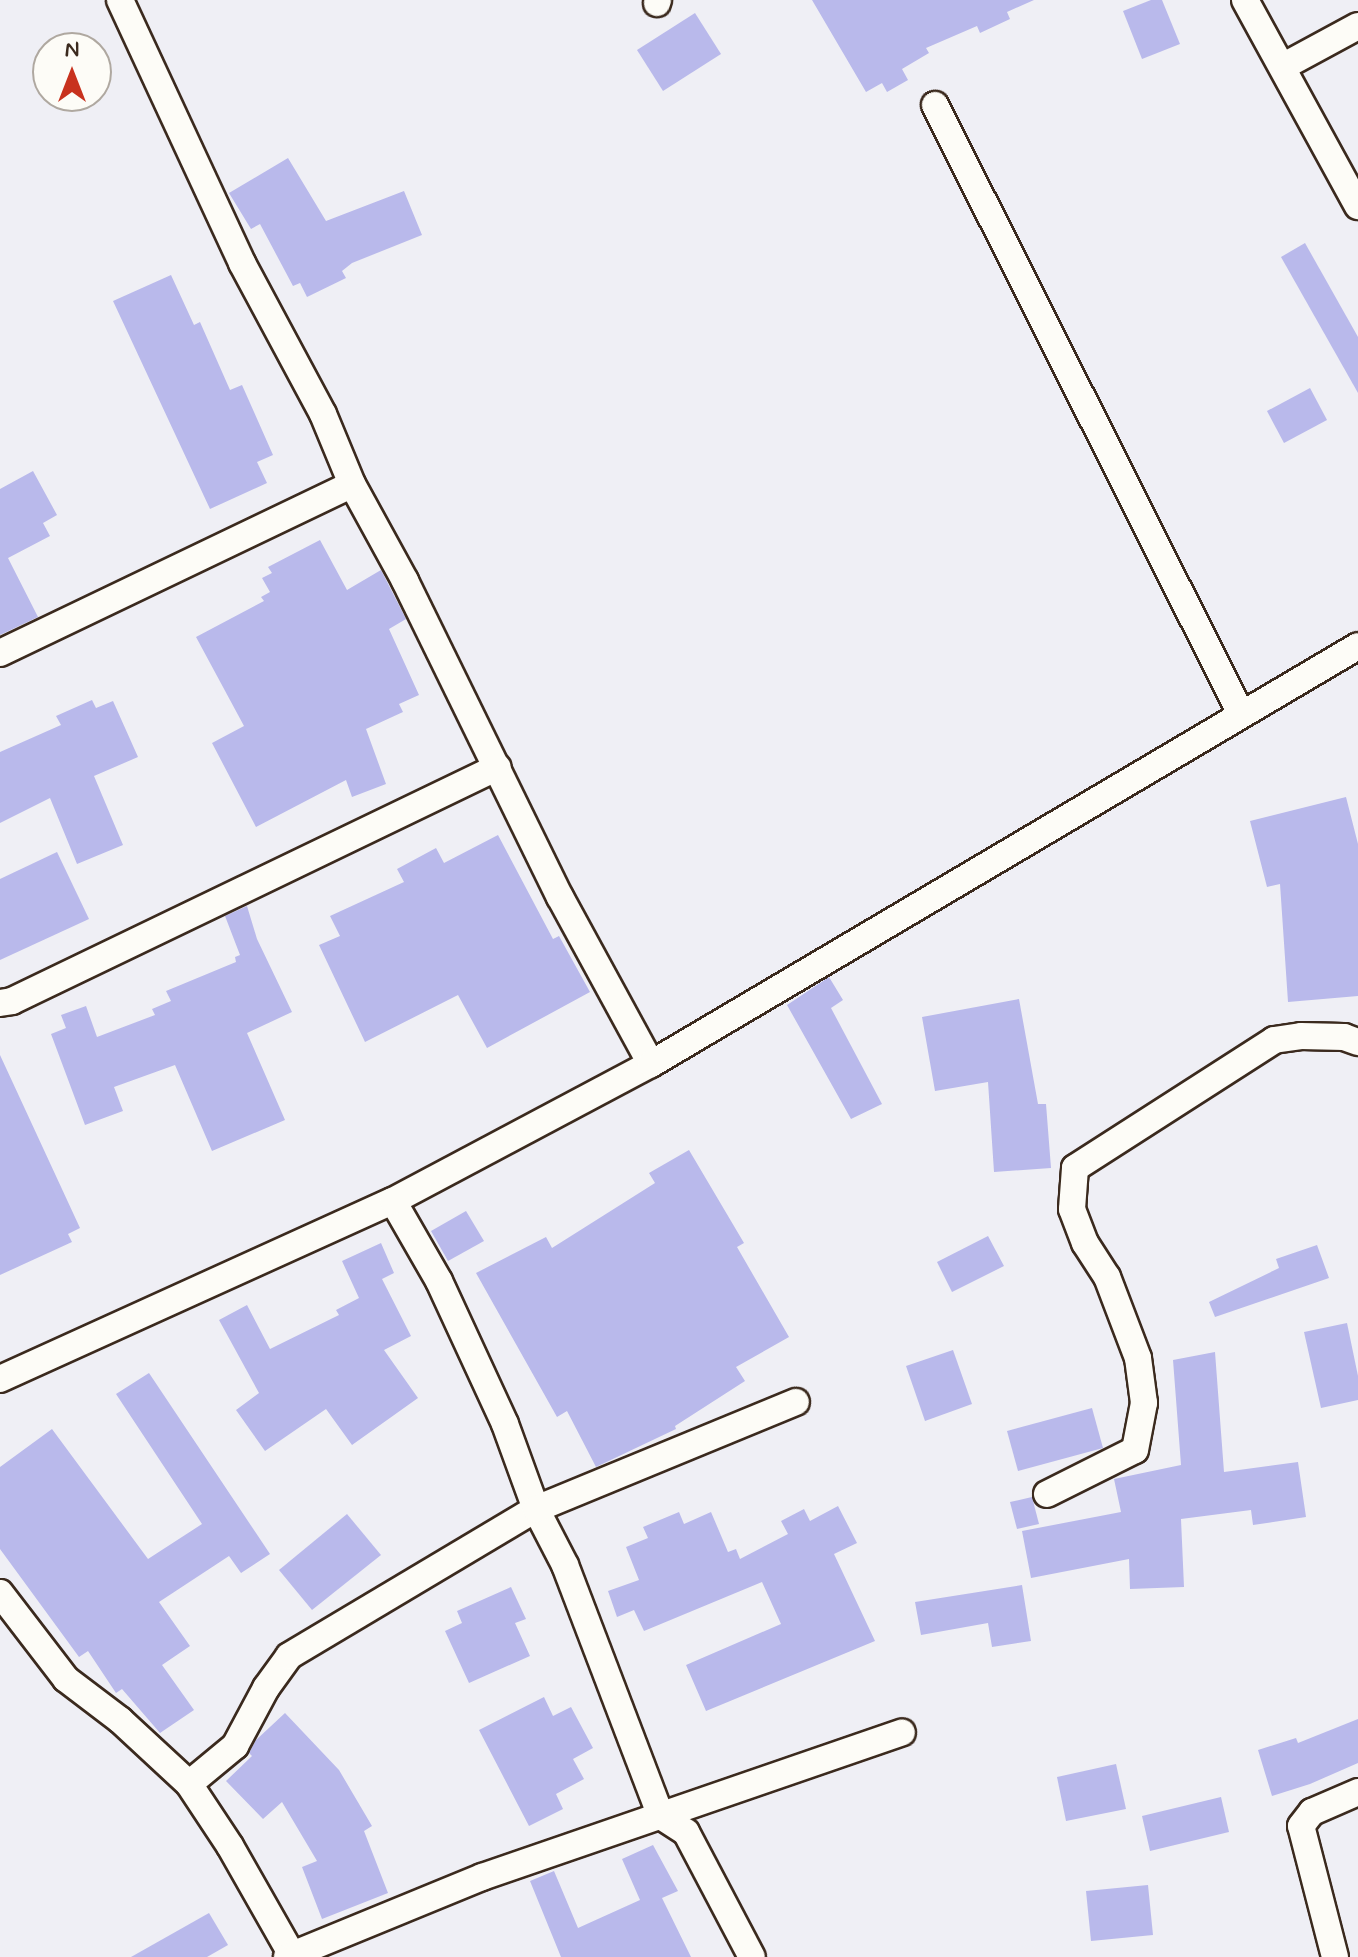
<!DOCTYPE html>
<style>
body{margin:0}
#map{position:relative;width:1358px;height:1957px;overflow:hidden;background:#efeff5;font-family:Mynerve,sans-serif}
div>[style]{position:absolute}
.building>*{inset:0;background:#b9b9eb}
.roads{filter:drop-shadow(2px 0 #3b2a1e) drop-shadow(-2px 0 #3b2a1e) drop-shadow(0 2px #3b2a1e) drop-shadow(0 -2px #3b2a1e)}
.street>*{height:26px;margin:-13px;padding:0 13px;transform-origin:13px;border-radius:13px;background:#fdfcf7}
span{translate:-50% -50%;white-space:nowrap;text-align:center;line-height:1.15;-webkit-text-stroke:7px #fdfcf7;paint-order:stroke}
.north{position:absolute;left:32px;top:32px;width:80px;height:80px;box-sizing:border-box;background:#fdfcf7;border:2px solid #afa8a0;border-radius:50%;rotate:0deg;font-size:22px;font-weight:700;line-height:32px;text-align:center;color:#3b2a1e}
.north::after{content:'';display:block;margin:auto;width:28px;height:36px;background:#c8321e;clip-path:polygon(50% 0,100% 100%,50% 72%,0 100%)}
</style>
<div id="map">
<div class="building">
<i style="clip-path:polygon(812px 0,1034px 0,1007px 12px,1010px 19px,980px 33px,977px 26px,926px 48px,929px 53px,902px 69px,908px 80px,887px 92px,882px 83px,866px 92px)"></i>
<i style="clip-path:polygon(1151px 0,1162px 0,1180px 44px,1142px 59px,1123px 11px)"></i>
<i style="clip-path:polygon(695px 13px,721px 54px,663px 91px,637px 50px)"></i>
<i style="clip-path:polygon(288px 158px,326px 221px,404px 191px,422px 235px,352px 263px,342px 271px,346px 278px,307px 297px,300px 283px,293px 286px,260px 224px,251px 229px,229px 193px)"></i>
<i style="clip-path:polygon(1305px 243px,1358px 337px,1358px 393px,1281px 257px)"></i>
<i style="clip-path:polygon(171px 275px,194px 325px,200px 322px,230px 390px,242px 385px,273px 455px,257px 462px,267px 483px,210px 509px,113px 301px)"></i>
<i style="clip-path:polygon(1310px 388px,1327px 420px,1284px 443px,1267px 411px)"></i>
<i style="clip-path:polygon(33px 471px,57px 515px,43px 523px,50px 536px,8px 558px,38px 617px,0 635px,0 489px)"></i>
<i style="clip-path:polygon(320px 540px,347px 590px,381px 570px,406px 619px,389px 629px,419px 695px,399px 704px,403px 712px,366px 729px,386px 784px,352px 797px,346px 780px,256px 827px,212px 743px,244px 726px,196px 637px,264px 601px,261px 597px,270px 592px,262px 578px,272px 573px,268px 567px)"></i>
<i style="clip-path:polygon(92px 700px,96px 708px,113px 701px,138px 757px,94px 776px,123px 845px,77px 864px,50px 798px,0 823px,0 752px,61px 725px,56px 716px)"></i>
<i style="clip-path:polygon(1346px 797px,1358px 844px,1358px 996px,1288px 1002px,1280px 884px,1267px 887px,1250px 821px)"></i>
<i style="clip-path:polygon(498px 835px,553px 939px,559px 936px,590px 992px,487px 1048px,458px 995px,365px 1042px,319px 945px,340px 936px,330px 916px,404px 882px,397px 869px,436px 848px,444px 863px)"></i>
<i style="clip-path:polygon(57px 852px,89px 919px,0 960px,0 879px)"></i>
<i style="clip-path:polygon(247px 906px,257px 939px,292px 1012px,247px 1033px,285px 1120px,212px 1151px,175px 1065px,114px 1087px,123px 1111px,85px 1125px,51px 1034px,66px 1028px,61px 1015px,86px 1006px,97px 1037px,155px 1015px,152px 1009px,171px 1001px,166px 991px,236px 962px,235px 957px,240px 955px,225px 916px)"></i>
<i style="clip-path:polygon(829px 977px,843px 1000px,831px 1008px,882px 1104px,851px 1119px,787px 1005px)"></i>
<i style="clip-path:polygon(1019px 999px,1038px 1104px,1046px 1104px,1051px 1168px,994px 1172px,988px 1082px,935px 1091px,922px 1017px)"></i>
<i style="clip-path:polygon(0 1055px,80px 1228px,68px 1234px,72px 1242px,0 1275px)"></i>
<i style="clip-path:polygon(689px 1150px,744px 1243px,737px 1247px,789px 1337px,736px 1367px,745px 1381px,675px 1426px,676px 1429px,596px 1467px,567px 1411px,557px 1417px,476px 1273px,546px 1237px,552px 1248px,655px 1183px,649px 1173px)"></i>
<i style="clip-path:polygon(466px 1211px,484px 1241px,448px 1261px,431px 1231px)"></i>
<i style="clip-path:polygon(988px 1236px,1004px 1266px,952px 1292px,937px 1262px)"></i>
<i style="clip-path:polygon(381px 1243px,394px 1273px,382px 1279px,411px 1336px,384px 1350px,418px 1398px,352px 1445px,326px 1409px,265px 1451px,236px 1410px,259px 1393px,219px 1320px,247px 1305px,270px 1349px,339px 1315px,336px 1310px,359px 1298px,342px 1261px)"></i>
<i style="clip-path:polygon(1317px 1245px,1329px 1278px,1215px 1317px,1209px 1302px,1279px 1268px,1276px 1259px)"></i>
<i style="clip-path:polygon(1347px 1323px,1358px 1376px,1358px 1400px,1321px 1408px,1304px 1332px)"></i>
<i style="clip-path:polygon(953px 1350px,972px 1404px,925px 1421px,906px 1366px)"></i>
<i style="clip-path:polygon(1215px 1352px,1224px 1472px,1298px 1462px,1306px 1517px,1253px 1525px,1251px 1510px,1181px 1519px,1184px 1587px,1130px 1589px,1129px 1559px,1031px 1578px,1022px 1531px,1121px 1512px,1114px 1479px,1181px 1465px,1173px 1360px)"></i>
<i style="clip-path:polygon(149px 1373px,270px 1554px,241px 1573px,229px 1556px,159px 1602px,190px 1646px,162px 1665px,194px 1710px,160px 1733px,122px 1689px,116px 1693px,88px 1651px,79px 1657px,0 1549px,0 1467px,52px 1429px,148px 1559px,202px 1524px,116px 1394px)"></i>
<i style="clip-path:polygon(1092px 1408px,1103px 1448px,1018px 1471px,1007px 1431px)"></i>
<i style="clip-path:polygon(1032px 1497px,1039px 1524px,1017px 1529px,1010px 1502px)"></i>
<i style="clip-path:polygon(838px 1506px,857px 1543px,834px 1554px,875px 1641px,706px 1711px,686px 1665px,781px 1624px,762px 1582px,644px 1631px,634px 1610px,617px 1617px,608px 1591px,639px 1580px,626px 1547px,648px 1538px,643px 1527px,679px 1512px,684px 1524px,711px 1512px,728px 1552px,736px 1549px,740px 1559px,788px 1534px,781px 1521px,804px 1509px,810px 1521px)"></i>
<i style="clip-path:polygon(347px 1514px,381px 1555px,312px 1610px,279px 1570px)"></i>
<i style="clip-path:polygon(1022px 1585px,1031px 1641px,992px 1647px,988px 1623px,921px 1635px,915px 1602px)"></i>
<i style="clip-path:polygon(511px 1587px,526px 1619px,515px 1623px,530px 1656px,469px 1683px,445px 1631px,462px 1623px,457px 1611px)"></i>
<i style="clip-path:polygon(544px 1697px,553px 1716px,571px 1707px,593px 1748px,573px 1759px,584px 1779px,556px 1794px,563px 1809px,529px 1826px,479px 1730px)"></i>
<i style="clip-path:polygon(285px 1713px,339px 1770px,372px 1826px,364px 1831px,388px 1893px,322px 1919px,302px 1867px,317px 1861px,282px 1802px,263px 1819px,226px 1781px,252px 1756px,249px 1753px,256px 1740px)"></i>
<i style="clip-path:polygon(1358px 1719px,1358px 1763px,1310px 1784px,1272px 1796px,1258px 1750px,1296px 1738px,1298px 1743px)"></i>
<i style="clip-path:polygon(1116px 1764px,1126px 1809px,1066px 1821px,1057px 1777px)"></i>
<i style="clip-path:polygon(1221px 1797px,1229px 1832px,1150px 1851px,1142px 1816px)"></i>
<i style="clip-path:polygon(653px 1845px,678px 1891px,662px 1898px,691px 1957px,561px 1957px,530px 1881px,554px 1871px,578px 1928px,640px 1900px,622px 1859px)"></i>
<i style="clip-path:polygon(1148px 1885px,1153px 1935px,1091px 1941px,1086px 1891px)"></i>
<i style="clip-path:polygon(209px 1913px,228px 1945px,207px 1957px,131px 1957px)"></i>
</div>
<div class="roads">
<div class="street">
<i style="left:120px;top:0;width:290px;rotate:65.1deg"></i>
<i style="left:242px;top:263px;width:171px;rotate:61.8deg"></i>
<i style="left:323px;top:414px;width:76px;rotate:67.5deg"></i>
<i style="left:352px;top:484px;width:111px;rotate:61.3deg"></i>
<i style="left:405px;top:581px;width:352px;rotate:63.9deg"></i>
<i style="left:560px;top:897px;width:190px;rotate:61.4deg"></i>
<i style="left:1245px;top:0;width:235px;rotate:61.3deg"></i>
<i style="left:657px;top:3px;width:3px;rotate:-72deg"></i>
<i style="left:1284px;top:66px;width:84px;rotate:-28.4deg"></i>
<i style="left:935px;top:105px;width:682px;rotate:63.32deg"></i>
<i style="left:0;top:653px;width:390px;rotate:-25.6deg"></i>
<i style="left:0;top:1003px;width:12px;rotate:-9deg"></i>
<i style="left:12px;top:1001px;width:539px;rotate:-25.71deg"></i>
<i style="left:393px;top:1201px;width:92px;rotate:60.1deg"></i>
<i style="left:439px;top:1281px;width:157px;rotate:65.2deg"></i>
<i style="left:505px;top:1424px;width:90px;rotate:70deg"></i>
<i style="left:536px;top:1509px;width:63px;rotate:62.6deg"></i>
<i style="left:565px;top:1565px;width:269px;rotate:69.1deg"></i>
<i style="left:661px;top:1816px;width:30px;rotate:33deg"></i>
<i style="left:686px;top:1832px;width:141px;rotate:62.2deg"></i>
<i style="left:0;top:1379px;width:431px;rotate:-24.4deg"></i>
<i style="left:393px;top:1201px;width:292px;rotate:-28deg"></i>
<i style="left:651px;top:1064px;width:821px;rotate:-30.59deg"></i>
<i style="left:1047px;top:1494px;width:98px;rotate:-26.6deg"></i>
<i style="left:1135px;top:1450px;width:48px;rotate:-79.2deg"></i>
<i style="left:1144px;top:1403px;width:45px;rotate:-97.6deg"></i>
<i style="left:1138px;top:1358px;width:87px;rotate:-110.9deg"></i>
<i style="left:1107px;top:1277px;width:40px;rotate:-122.9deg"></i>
<i style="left:1085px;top:1243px;width:36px;rotate:-111deg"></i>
<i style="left:1072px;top:1209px;width:41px;rotate:-85.8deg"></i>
<i style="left:1075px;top:1168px;width:237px;rotate:-32.7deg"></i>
<i style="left:1274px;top:1040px;width:27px;rotate:-8deg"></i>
<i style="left:1301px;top:1036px;width:43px;rotate:1.3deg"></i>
<i style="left:1344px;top:1037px;width:15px;rotate:20deg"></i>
<i style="left:0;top:1593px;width:108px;rotate:52.5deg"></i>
<i style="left:66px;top:1679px;width:68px;rotate:37.2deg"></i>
<i style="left:120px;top:1720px;width:94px;rotate:42.8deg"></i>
<i style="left:189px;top:1784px;width:74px;rotate:56.5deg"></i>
<i style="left:230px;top:1846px;width:128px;rotate:60.4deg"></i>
<i style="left:189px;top:1784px;width:60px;rotate:-39.6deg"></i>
<i style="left:235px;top:1746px;width:66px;rotate:-61.9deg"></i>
<i style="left:266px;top:1688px;width:39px;rotate:-54deg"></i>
<i style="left:289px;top:1656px;width:287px;rotate:-30.8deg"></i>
<i style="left:536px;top:1509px;width:281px;rotate:-22.4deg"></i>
<i style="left:287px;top:1957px;width:211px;rotate:-22.3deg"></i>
<i style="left:482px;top:1877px;width:444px;rotate:-19deg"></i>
<i style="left:1335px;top:1957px;width:135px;rotate:-104.5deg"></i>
<i style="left:1301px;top:1826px;width:18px;rotate:-52deg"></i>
<i style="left:1312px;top:1812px;width:50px;rotate:-23.5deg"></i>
</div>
</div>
<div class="north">N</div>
</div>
